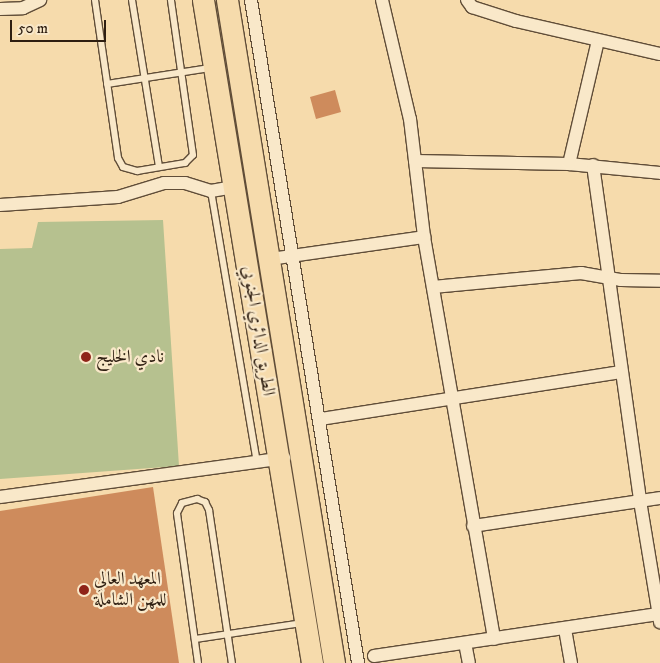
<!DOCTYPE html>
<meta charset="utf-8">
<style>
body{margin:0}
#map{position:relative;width:660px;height:663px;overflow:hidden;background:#f6dbac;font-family:"IM FELL DW Pica",Amiri,serif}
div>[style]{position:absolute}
.green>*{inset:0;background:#b6c18f}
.building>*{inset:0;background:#ce8b5c}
.roads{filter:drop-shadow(1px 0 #604d38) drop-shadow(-1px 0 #604d38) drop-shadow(0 1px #604d38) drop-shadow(0 -1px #604d38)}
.service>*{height:6px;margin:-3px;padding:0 3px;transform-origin:3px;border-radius:3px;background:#f9e8c9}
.minor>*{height:12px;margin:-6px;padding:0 6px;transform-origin:6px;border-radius:6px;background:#f9e8c9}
.primary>*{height:21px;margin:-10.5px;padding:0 10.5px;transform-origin:10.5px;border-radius:10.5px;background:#f6dbac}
.dots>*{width:14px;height:14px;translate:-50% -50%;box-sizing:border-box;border:2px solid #f9e8c9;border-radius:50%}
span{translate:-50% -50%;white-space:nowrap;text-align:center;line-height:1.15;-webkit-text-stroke:4.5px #f9e8c9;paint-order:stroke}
.street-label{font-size:18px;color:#2e1e11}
.poi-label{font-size:18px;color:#2e1e11}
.left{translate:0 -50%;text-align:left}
.scale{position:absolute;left:10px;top:20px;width:96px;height:22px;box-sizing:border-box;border:2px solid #2e1e11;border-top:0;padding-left:6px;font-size:15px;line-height:18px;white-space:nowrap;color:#2e1e11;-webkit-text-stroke:4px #f9e8c9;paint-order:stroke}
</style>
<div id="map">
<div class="green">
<i style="clip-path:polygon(163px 220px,179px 466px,0 479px,0 249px,32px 248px,38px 222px)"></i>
</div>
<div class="building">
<i style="clip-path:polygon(335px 90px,341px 112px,316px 119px,310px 97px)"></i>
<i style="clip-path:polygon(153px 487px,179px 663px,0 663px,0 511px)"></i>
</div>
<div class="roads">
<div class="service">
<i style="left:95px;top:0;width:160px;rotate:81.7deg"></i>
<i style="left:118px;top:158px;width:10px;rotate:61deg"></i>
<i style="left:123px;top:167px;width:15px;rotate:16deg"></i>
<i style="left:137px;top:171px;width:49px;rotate:-9.5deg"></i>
<i style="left:185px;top:163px;width:11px;rotate:-45deg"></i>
<i style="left:193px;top:155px;width:157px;rotate:-98.1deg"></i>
<i style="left:132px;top:0;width:169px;rotate:80.8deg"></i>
<i style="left:107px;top:84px;width:104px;rotate:-8.8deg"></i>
<i style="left:211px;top:191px;width:275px;rotate:80.4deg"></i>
<i style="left:195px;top:639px;width:108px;rotate:-8.5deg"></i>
<i style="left:198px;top:663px;width:151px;rotate:-98deg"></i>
<i style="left:177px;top:513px;width:11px;rotate:-63deg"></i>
<i style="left:182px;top:503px;width:16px;rotate:-15deg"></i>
<i style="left:197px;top:499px;width:9px;rotate:21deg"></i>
<i style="left:205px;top:502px;width:9px;rotate:63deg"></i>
<i style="left:209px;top:510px;width:155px;rotate:81.5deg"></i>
</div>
<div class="minor">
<i style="left:251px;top:0;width:672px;rotate:80.83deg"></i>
<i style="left:382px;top:0;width:122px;rotate:76.8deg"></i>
<i style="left:410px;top:119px;width:119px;rotate:83.2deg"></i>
<i style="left:424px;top:237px;width:408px;rotate:80.1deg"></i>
<i style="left:467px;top:0;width:9px;rotate:54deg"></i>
<i style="left:472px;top:7px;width:46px;rotate:17.7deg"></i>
<i style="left:516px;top:21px;width:148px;rotate:12.9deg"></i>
<i style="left:0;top:9px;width:23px;rotate:-2deg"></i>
<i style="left:23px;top:8px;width:19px;rotate:-25deg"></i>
<i style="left:415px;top:161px;width:154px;rotate:1.1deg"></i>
<i style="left:569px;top:164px;width:91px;rotate:5.6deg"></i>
<i style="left:569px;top:164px;width:127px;rotate:-76.8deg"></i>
<i style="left:593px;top:165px;width:339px;rotate:82deg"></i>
<i style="left:640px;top:501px;width:123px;rotate:80.6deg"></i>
<i style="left:0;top:205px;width:118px;rotate:-3.9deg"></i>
<i style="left:118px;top:197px;width:48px;rotate:-16.9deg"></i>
<i style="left:164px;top:183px;width:21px"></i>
<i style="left:185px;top:183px;width:27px;rotate:17deg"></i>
<i style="left:211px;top:191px;width:23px;rotate:-10deg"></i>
<i style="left:270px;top:259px;width:156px;rotate:-8.1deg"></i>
<i style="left:433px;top:287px;width:149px;rotate:-5.4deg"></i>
<i style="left:581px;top:273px;width:41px;rotate:9.9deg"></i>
<i style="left:621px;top:280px;width:39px;rotate:1deg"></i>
<i style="left:321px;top:419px;width:304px;rotate:-8.9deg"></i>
<i style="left:0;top:497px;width:287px;rotate:-7.8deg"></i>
<i style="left:473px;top:526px;width:189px;rotate:-8.5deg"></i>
<i style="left:565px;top:629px;width:35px;rotate:80deg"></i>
<i style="left:465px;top:643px;width:20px;rotate:79deg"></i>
<i style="left:374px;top:656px;width:289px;rotate:-8.4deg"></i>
</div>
<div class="primary">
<i style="left:203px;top:0;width:672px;rotate:80.66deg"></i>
<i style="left:227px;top:0;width:672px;rotate:80.83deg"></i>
</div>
</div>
<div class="dots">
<i style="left:86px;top:357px;background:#8f2418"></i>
<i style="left:84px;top:590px;background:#8f2418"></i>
</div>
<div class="street-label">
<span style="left:258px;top:331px;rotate:81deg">الطريق الدائري الجنوبي</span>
</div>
<div class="poi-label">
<span class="left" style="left:96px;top:357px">نادي الخليج</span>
<span class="left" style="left:94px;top:590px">المعهد العالي<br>للمهن الشاملة</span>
</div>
<div class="scale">50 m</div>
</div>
